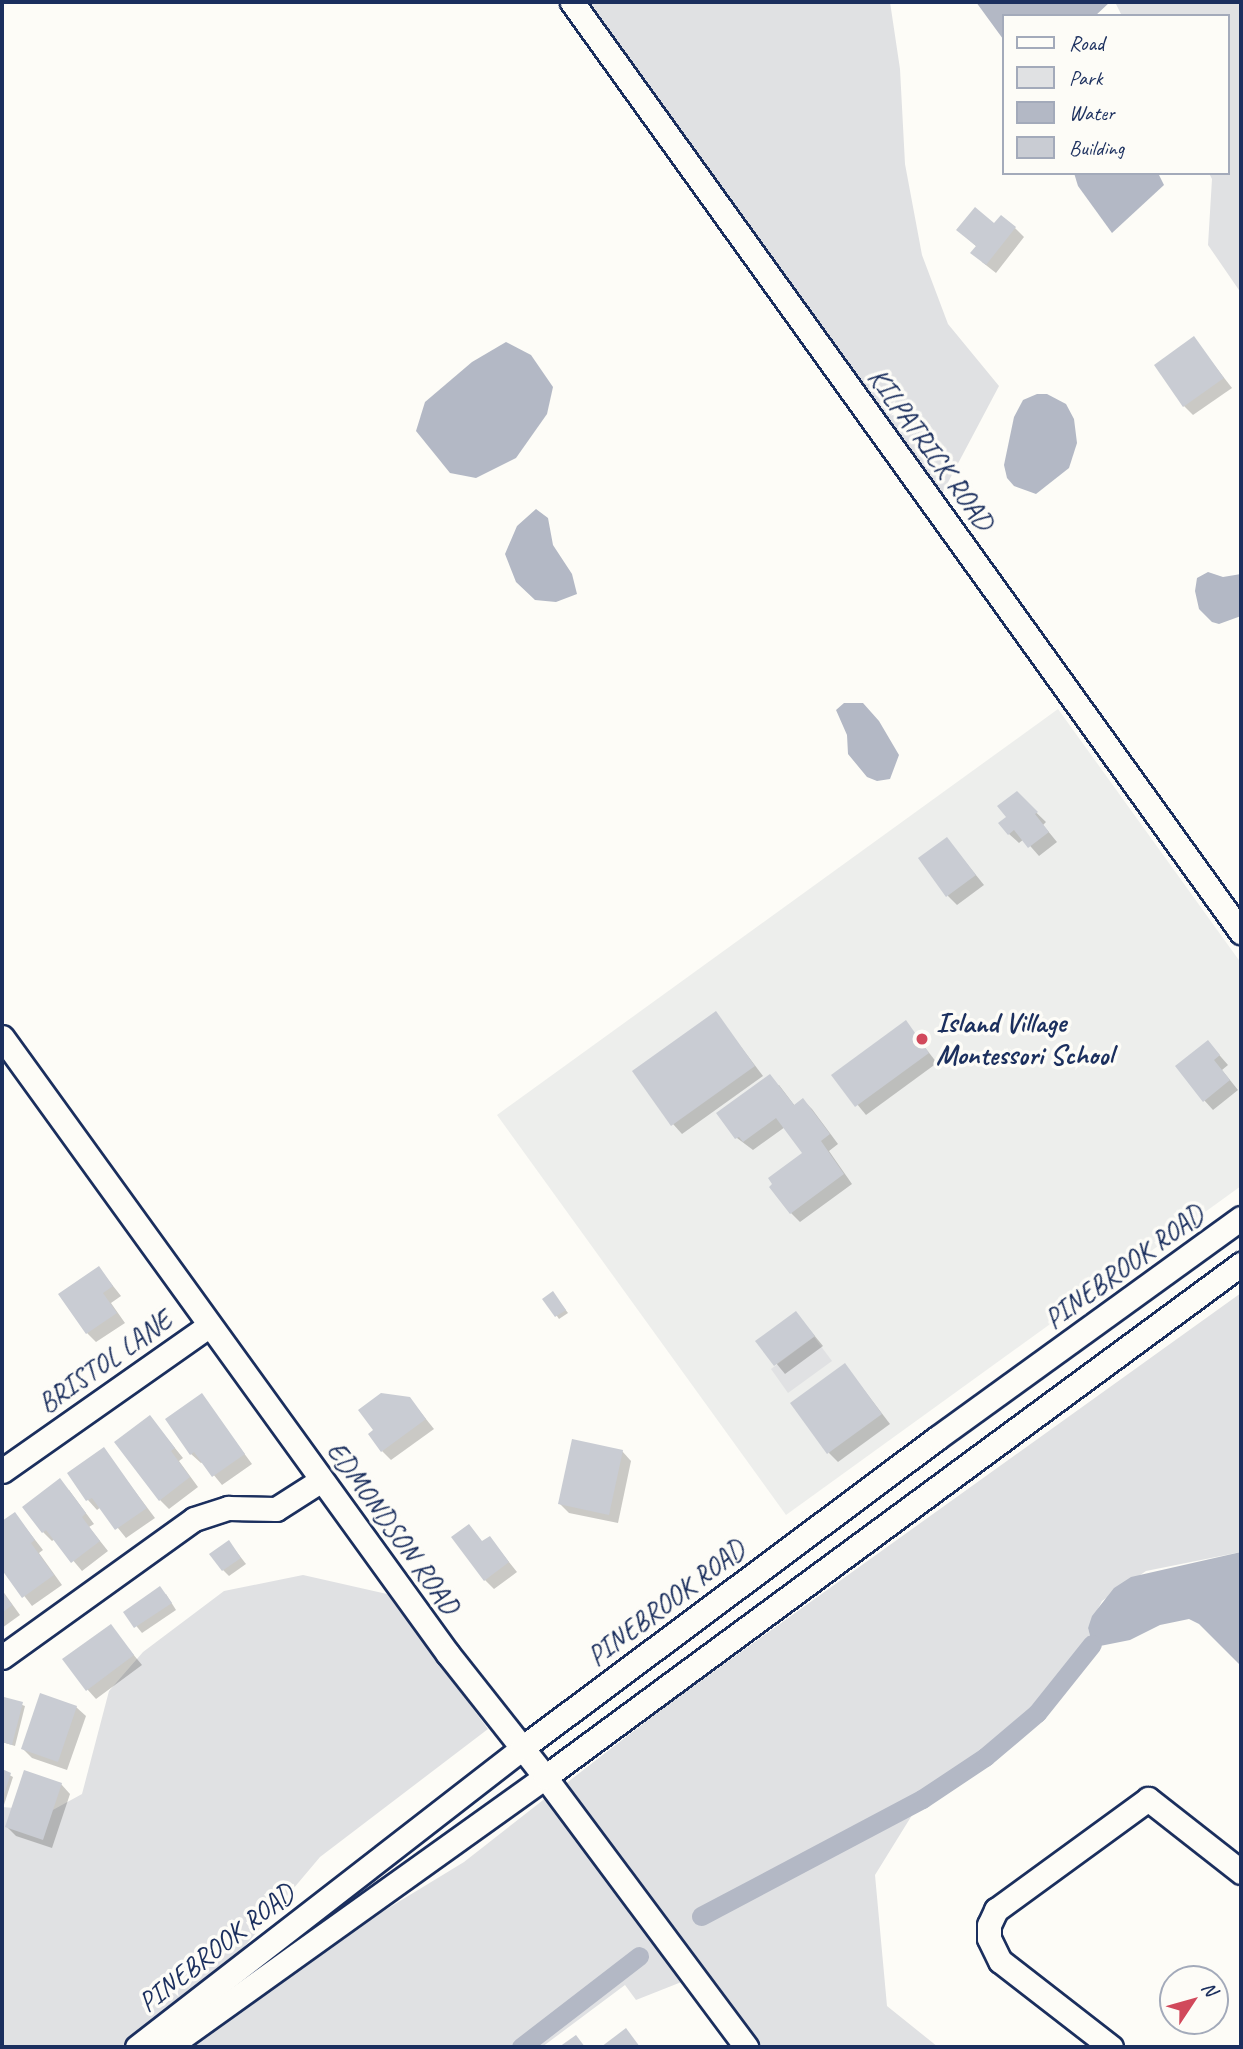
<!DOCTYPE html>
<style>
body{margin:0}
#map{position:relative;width:1243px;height:2049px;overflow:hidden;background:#fdfcf7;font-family:Caveat,sans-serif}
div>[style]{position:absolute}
.built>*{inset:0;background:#edeeec}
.green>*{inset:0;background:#e0e1e3}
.water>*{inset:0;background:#b3b8c5}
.shadow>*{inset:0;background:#0003}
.canal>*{height:19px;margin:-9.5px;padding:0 9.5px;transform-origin:9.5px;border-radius:9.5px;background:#b3b8c5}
.building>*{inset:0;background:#c9ccd3}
.roads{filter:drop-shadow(2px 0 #1b2f5e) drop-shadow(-2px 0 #1b2f5e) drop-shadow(0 2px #1b2f5e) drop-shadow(0 -2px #1b2f5e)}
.minor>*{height:23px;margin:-11.5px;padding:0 11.5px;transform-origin:11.5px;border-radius:11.5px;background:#fdfcf7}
.dots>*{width:19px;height:19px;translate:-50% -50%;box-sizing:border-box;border:4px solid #fdfcf7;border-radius:50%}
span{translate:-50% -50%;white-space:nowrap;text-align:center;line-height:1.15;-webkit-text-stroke:7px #fdfcf7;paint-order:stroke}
.street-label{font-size:28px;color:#1b2f5e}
.poi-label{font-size:28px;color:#1b2f5e;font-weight:700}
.left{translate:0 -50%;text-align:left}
.frame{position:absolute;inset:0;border:4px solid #1b2f5e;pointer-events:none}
.legend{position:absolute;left:1002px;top:14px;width:228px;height:161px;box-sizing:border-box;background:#fdfcf7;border:2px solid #a3aaba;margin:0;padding:9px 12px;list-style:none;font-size:21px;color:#1b2f5e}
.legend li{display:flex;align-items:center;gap:14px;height:35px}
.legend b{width:35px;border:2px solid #a3aaba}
.north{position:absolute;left:1159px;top:1965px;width:70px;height:70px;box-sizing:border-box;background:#fdfcf7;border:2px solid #a3aaba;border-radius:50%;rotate:54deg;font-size:19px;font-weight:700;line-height:28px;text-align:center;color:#1b2f5e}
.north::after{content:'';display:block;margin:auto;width:24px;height:32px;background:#d1495b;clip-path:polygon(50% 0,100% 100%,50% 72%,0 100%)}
</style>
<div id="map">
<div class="built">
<i style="clip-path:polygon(1058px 709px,1241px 963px,1241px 1186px,786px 1515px,497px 1115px)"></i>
</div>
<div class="green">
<i style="clip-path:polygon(576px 2px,890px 2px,900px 69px,905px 164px,922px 255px,948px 324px,999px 386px,936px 505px)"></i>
<i style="clip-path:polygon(1115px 2px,1241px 2px,1241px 293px,1208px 245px,1212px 179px,1209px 173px,1227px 173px,1227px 16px,1122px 16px)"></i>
<i style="clip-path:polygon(1241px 1293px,1241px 1552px,1146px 1571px,1102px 1601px,1088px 1628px,1092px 1644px,1037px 1713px,985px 1757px,922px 1799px,875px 1875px,887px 2006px,938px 2047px,759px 2047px,564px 1785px,671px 1702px)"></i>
<i style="clip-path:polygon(814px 1337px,832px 1361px,788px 1393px,771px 1369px)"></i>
<i style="clip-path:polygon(303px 1575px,387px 1594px,488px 1729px,320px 1857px,234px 1959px,121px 2047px,2px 2047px,2px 1807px,51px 1811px,82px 1794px,109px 1691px,143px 1652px,224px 1591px)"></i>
<i style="clip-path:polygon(547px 1797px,684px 1981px,636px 2000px,625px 1985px,542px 2047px,184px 2047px,331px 1943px,464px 1862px)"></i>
</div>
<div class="water">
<i style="clip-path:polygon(976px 2px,1110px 2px,1095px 16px,1003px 16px,1003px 39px)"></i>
<i style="clip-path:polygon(1074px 173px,1158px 173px,1164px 185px,1112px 233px,1078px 186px)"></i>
<i style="clip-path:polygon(506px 342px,531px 355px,553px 387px,547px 414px,516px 458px,476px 478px,450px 473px,416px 431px,425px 402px,472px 362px)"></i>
<i style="clip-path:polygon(1037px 394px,1047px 394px,1066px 404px,1074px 419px,1077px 443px,1069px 468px,1036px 494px,1014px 486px,1007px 478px,1004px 465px,1014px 417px,1023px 400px)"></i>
<i style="clip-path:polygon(536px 509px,548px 518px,553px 545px,572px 574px,577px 594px,556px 602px,535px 600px,516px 582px,505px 554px,517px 526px)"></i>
<i style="clip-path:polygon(1208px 572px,1223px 577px,1241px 574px,1241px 616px,1219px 624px,1212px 622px,1199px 609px,1195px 591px,1197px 578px)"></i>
<i style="clip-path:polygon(844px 703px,863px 703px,879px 721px,899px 755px,890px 779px,877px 781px,867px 777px,848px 754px,847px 735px,836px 710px)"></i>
<i style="clip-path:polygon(1241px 1552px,1241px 1666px,1199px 1624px,1189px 1619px,1160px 1625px,1130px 1640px,1100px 1646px,1092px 1644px,1088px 1628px,1092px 1616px,1114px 1588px,1131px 1577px)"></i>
</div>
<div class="shadow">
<i style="clip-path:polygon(995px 225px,1015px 228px,1024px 237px,996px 273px,982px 262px,977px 247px,968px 239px)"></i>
<i style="clip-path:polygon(1194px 339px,1232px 388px,1193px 415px,1184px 406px)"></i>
<i style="clip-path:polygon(1016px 793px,1046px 822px,1043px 825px,1057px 842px,1039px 856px,1024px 839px,1019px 843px,1009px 834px,1008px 817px)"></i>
<i style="clip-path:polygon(947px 839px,984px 885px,957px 905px,948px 896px)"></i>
<i style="clip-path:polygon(716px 1014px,763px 1076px,682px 1134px,673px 1124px)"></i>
<i style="clip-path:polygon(906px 1023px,937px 1063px,866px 1115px,834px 1076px)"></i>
<i style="clip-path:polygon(1208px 1042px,1228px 1065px,1222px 1070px,1238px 1090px,1213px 1110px,1204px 1100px)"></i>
<i style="clip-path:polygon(779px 1085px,795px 1106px,803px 1100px,812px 1109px,838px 1144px,829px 1151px,852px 1184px,800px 1222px,791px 1213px,804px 1153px,785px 1127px,753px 1150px,737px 1138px,719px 1114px)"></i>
<i style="clip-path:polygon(99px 1268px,121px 1296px,111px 1303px,125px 1323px,96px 1342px,87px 1333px)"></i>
<i style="clip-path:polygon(555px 1296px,568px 1313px,559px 1319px,545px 1299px)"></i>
<i style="clip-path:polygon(796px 1313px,823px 1346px,785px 1374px,758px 1341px)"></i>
<i style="clip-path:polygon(845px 1365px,890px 1424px,838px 1462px,829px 1453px)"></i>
<i style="clip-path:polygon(201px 1395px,252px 1464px,222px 1485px,203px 1462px,201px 1463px,191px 1454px,167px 1420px)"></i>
<i style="clip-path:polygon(410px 1399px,434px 1429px,391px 1460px,382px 1451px)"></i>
<i style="clip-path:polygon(150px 1417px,183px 1458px,179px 1461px,198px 1487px,169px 1509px,160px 1500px)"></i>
<i style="clip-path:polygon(104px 1450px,155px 1518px,126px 1538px,101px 1507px,97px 1510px,88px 1500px,69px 1474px)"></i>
<i style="clip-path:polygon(622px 1451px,631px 1461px,618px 1523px,569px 1513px,560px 1504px)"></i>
<i style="clip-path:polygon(69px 1490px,94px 1524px,89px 1527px,108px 1551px,82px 1571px,55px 1539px,52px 1541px,43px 1532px,24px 1507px)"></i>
<i style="clip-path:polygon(15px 1514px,43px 1550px,39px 1553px,62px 1585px,32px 1606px,2px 1567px,2px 1523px)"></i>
<i style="clip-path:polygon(469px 1527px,483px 1543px,490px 1538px,517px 1572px,494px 1589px,485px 1580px)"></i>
<i style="clip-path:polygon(229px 1542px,246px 1564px,229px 1576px,223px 1570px)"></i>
<i style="clip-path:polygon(2px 1590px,20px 1615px,2px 1628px)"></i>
<i style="clip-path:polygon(166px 1594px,176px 1610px,142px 1633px,125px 1612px)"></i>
<i style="clip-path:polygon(110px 1626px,142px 1665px,96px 1699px,87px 1689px)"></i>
<i style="clip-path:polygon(6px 1699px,25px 1706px,15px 1746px,2px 1742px,2px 1714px)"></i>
<i style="clip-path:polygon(76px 1707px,86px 1716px,67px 1770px,32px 1758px,23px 1749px)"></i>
<i style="clip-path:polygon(2px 1771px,13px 1777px,2px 1811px)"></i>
<i style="clip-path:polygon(61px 1784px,70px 1794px,52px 1848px,16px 1836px,7px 1827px)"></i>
</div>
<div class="canal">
<i style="left:701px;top:1916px;width:250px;rotate:-27.9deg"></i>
<i style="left:922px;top:1799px;width:76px;rotate:-33.7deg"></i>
<i style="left:985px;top:1757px;width:68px;rotate:-40.2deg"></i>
<i style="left:1037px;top:1713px;width:88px;rotate:-51.4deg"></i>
<i style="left:521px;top:2047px;width:149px;rotate:-37.6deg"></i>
</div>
<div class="building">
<i style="clip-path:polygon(975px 207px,994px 223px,1001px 215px,1016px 227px,986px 265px,970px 253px,976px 246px,956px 230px)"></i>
<i style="clip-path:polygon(1194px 336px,1224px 378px,1183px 407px,1154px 365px)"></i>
<i style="clip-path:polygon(1017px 791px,1038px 812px,1035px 814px,1049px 832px,1028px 848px,1014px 830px,1008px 835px,998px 823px,1006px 817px,997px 806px)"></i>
<i style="clip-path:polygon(947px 837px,976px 875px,946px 897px,918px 858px)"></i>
<i style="clip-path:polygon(716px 1011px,755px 1066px,671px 1126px,632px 1071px)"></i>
<i style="clip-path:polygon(906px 1020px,929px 1053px,855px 1107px,831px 1075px)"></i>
<i style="clip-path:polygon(1208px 1040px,1220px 1055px,1214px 1060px,1230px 1080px,1203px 1102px,1175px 1066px)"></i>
<i style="clip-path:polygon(770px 1074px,794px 1105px,803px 1098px,830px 1134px,821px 1141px,844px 1174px,790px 1214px,769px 1187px,772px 1184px,768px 1178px,802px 1153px,776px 1118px,743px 1142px,739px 1137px,735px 1139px,716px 1113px)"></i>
<i style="clip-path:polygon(99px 1266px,113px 1286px,103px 1293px,117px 1313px,86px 1334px,58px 1294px)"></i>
<i style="clip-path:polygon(553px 1291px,566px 1310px,555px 1317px,542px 1299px)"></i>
<i style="clip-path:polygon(796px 1311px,815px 1336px,774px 1366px,755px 1341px)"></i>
<i style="clip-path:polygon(845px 1363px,882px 1414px,827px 1454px,790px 1403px)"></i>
<i style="clip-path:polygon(202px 1393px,245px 1454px,212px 1477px,194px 1452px,190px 1455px,165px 1419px)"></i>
<i style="clip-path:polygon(381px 1393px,410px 1397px,426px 1419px,381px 1452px,368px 1434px,373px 1430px,358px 1410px)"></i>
<i style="clip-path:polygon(150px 1415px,175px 1448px,171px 1451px,190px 1477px,159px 1501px,114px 1442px)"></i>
<i style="clip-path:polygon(572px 1439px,623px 1450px,609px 1515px,558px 1504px)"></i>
<i style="clip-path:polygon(104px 1447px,147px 1508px,115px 1530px,92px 1498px,86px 1501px,67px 1473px)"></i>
<i style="clip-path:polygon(60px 1478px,86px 1513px,82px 1517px,100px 1541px,71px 1563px,46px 1530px,42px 1533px,22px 1507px)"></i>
<i style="clip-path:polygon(15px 1512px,35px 1540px,31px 1543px,54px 1575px,22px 1598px,2px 1570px,2px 1521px)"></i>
<i style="clip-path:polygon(469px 1524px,482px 1541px,490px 1536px,509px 1562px,484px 1581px,451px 1537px)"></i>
<i style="clip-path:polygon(229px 1540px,241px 1558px,222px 1571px,209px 1554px)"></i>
<i style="clip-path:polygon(160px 1586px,172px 1603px,134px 1628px,123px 1612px)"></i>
<i style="clip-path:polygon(2px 1591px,12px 1605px,2px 1613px)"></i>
<i style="clip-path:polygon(111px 1624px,134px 1655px,86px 1691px,62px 1659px)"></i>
<i style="clip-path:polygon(40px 1693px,77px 1706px,58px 1762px,21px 1749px)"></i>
<i style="clip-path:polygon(4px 1697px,23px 1702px,12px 1745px,2px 1742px)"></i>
<i style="clip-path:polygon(2px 1769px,11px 1773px,2px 1801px)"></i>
<i style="clip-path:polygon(24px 1770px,62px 1783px,43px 1840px,5px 1827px)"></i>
<i style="clip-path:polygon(626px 2028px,640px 2047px,601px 2047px)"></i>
<i style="clip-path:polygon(576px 2035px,585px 2047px,559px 2047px)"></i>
</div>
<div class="roads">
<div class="minor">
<i style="left:572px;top:2px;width:1146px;rotate:54.27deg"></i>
<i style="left:2px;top:1037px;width:761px;rotate:54.14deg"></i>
<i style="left:448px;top:1654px;width:157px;rotate:51.7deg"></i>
<i style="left:545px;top:1777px;width:337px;rotate:53.3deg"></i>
<i style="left:2px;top:1471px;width:252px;rotate:-35.1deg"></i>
<i style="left:2px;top:1657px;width:236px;rotate:-35.7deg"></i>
<i style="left:194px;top:1519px;width:36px;rotate:-18deg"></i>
<i style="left:228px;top:1508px;width:48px;rotate:1.2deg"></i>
<i style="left:276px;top:1509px;width:52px;rotate:-32.5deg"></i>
<i style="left:137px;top:2047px;width:487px;rotate:-37.8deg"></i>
<i style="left:522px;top:1748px;width:518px;rotate:-36.76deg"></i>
<i style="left:937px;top:1438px;width:375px;rotate:-35.9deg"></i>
<i style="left:168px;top:2047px;width:464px;rotate:-35.6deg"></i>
<i style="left:545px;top:1777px;width:865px;rotate:-36.39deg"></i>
<i style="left:1111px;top:2047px;width:140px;rotate:-142.2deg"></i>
<i style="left:1000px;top:1961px;width:25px;rotate:-116deg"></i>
<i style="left:989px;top:1938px;width:13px;rotate:-90deg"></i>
<i style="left:989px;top:1925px;width:17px;rotate:-65deg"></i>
<i style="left:996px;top:1910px;width:188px;rotate:-36.1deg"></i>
<i style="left:1148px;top:1799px;width:118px;rotate:38.1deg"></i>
</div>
</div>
<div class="dots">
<i style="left:922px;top:1039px;background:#d1495b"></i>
</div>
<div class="street-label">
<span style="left:931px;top:449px;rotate:54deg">KILPATRICK ROAD</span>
<span style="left:1124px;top:1267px;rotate:-36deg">PINEBROOK ROAD</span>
<span style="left:105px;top:1362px;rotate:-35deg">BRISTOL LANE</span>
<span style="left:393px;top:1528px;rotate:54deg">EDMONDSON ROAD</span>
<span style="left:666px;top:1603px;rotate:-37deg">PINEBROOK ROAD</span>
<span style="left:216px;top:1948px;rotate:-38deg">PINEBROOK ROAD</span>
</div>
<div class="poi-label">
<span class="left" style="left:936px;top:1039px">Island Village<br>Montessori School</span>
</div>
<div class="frame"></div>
<ul class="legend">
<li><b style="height:9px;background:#fdfcf7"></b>Road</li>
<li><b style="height:19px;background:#e0e1e3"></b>Park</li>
<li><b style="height:19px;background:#b3b8c5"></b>Water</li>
<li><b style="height:19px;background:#c9ccd3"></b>Building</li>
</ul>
<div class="north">N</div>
</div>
